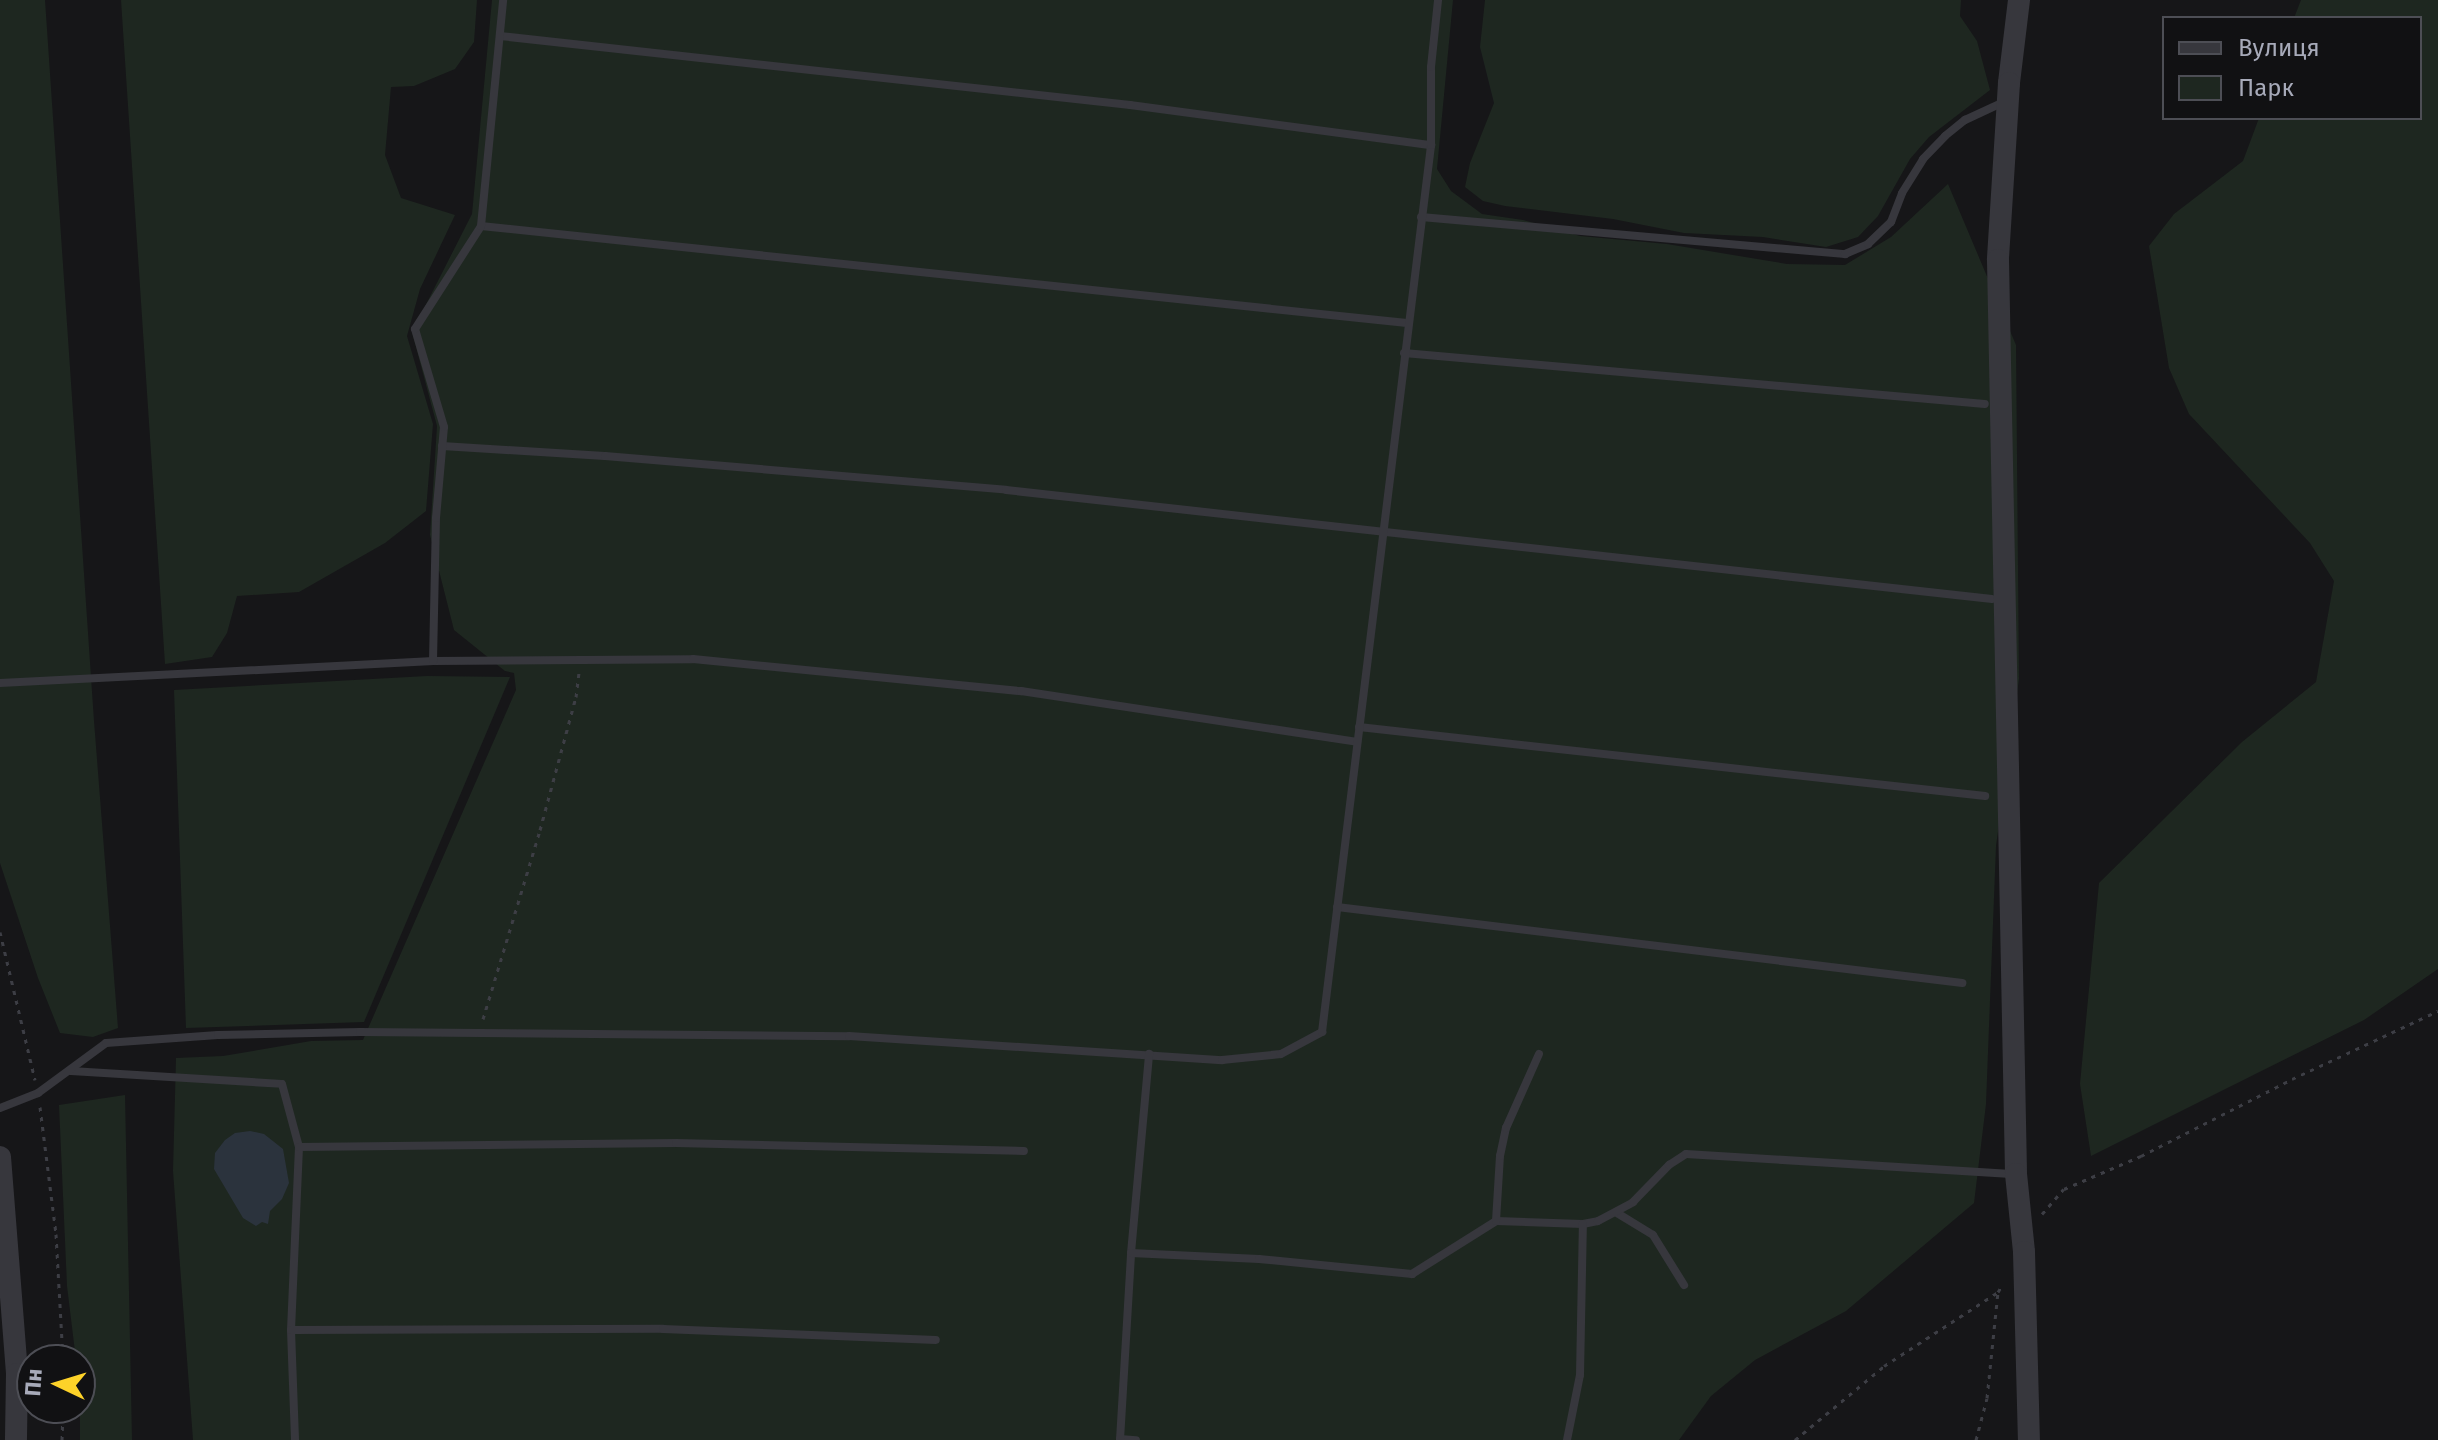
<!DOCTYPE html>
<meta charset="utf-8">
<style>
body{margin:0}
#map{position:relative;width:2438px;height:1440px;overflow:hidden;background:#161618;font-family:"Fira Sans",sans-serif}
div>[style]{position:absolute}
.green>*{inset:0;background:#1e2720}
.water>*{inset:0;background:#2b333d}
.path>*{height:3px;margin-top:-1.5px;transform-origin:0;background:repeating-linear-gradient(90deg,#3d3e45 0 4px,transparent 0 10px)}
.service>*{height:8px;margin:-4px;padding:0 4px;transform-origin:4px;border-radius:4px;background:#37373d}
.tertiary>*{height:22px;margin:-11px;padding:0 11px;transform-origin:11px;border-radius:11px;background:#37373d}
span{translate:-50% -50%;white-space:nowrap;text-align:center;line-height:1.15;-webkit-text-stroke:8px #111113;paint-order:stroke}
.legend{position:absolute;left:2162px;top:16px;width:260px;height:104px;box-sizing:border-box;background:#111113;border:2px solid #4d4e55;margin:0;padding:10px 14px;list-style:none;font-size:24px;color:#a7aab9}
.legend li{display:flex;align-items:center;gap:16px;height:40px}
.legend b{width:40px;border:2px solid #4d4e55}
.north{position:absolute;left:16px;top:1344px;width:80px;height:80px;box-sizing:border-box;background:#111113;border:2px solid #4d4e55;border-radius:50%;rotate:274deg;font-size:22px;font-weight:700;line-height:32px;text-align:center;color:#a7aab9}
.north::after{content:'';display:block;margin:auto;width:28px;height:36px;background:#fdd229;clip-path:polygon(50% 0,100% 100%,50% 72%,0 100%)}
</style>
<div id="map">
<div class="green">
<i style="clip-path:polygon(0 0,45px 0,94px 721px,118px 1028px,93px 1037px,60px 1033px,38px 978px,0 863px)"></i>
<i style="clip-path:polygon(121px 0,477px 0,474px 42px,455px 69px,414px 86px,391px 87px,385px 155px,401px 198px,455px 215px,420px 289px,407px 336px,433px 424px,426px 511px,385px 543px,299px 592px,237px 596px,227px 633px,212px 657px,165px 664px)"></i>
<i style="clip-path:polygon(492px 0,1453px 0,1437px 169px,1451px 191px,1482px 214px,1523px 220px,1580px 236px,1667px 244px,1787px 264px,1845px 265px,1891px 237px,1948px 184px,2016px 345px,2019px 679px,1996px 846px,1986px 1104px,1974px 1203px,1846px 1311px,1755px 1360px,1711px 1396px,1679px 1440px,193px 1440px,173px 1171px,176px 1058px,223px 1056px,311px 1041px,363px 1040px,516px 690px,514px 673px,505px 671px,454px 630px,430px 535px,437px 426px,412px 332px,472px 214px)"></i>
<i style="clip-path:polygon(1485px 0,1961px 0,1960px 16px,1977px 41px,1990px 90px,1929px 137px,1910px 159px,1878px 216px,1858px 237px,1826px 247px,1763px 237px,1684px 233px,1613px 219px,1505px 206px,1483px 201px,1465px 187px,1470px 163px,1494px 103px,1480px 47px)"></i>
<i style="clip-path:polygon(2301px 0,2438px 0,2438px 969px,2364px 1020px,2091px 1156px,2080px 1084px,2099px 883px,2242px 742px,2316px 682px,2334px 581px,2310px 543px,2189px 414px,2169px 368px,2149px 246px,2174px 214px,2243px 161px,2259px 118px,2420px 118px,2420px 18px,2294px 18px)"></i>
<i style="clip-path:polygon(427px 676px,510px 677px,364px 1022px,186px 1028px,174px 690px)"></i>
<i style="clip-path:polygon(125px 1095px,132px 1440px,80px 1440px,80px 1360px,76px 1360px,67px 1286px,59px 1105px)"></i>
</div>
<div class="water">
<i style="clip-path:polygon(250px 1131px,264px 1134px,283px 1149px,289px 1183px,282px 1199px,270px 1211px,268px 1224px,262px 1222px,256px 1226px,243px 1218px,214px 1169px,215px 1153px,225px 1140px,235px 1133px)"></i>
</div>
<div class="path">
<i style="left:0;top:932px;width:152px;rotate:76.7deg"></i>
<i style="left:483px;top:1019px;width:197px;rotate:-73.2deg"></i>
<i style="left:540px;top:830px;width:138px;rotate:-74.9deg"></i>
<i style="left:576px;top:697px;width:25px;rotate:-83deg"></i>
<i style="left:40px;top:1107px;width:128px;rotate:82.8deg"></i>
<i style="left:56px;top:1234px;width:126px;rotate:86.8deg"></i>
<i style="left:2042px;top:1214px;width:33px;rotate:-49deg"></i>
<i style="left:2064px;top:1189px;width:84px;rotate:-23.2deg"></i>
<i style="left:2141px;top:1156px;width:169px;rotate:-27deg"></i>
<i style="left:2292px;top:1079px;width:161px;rotate:-25deg"></i>
<i style="left:62px;top:1440px;width:32px;rotate:-88deg"></i>
<i style="left:1795px;top:1440px;width:116px;rotate:-39.7deg"></i>
<i style="left:1884px;top:1366px;width:136px;rotate:-33deg"></i>
<i style="left:1998px;top:1292px;width:9px;rotate:-58deg"></i>
<i style="left:1976px;top:1440px;width:43px;rotate:-75.3deg"></i>
<i style="left:1987px;top:1398px;width:107px;rotate:-84.1deg"></i>
</div>
<div class="service">
<i style="left:500px;top:36px;width:634px;rotate:6.25deg"></i>
<i style="left:1130px;top:105px;width:304px;rotate:7.6deg"></i>
<i style="left:1421px;top:217px;width:426px;rotate:5deg"></i>
<i style="left:1845px;top:254px;width:25px;rotate:-23deg"></i>
<i style="left:1868px;top:244px;width:32px;rotate:-44deg"></i>
<i style="left:1891px;top:222px;width:31px;rotate:-69deg"></i>
<i style="left:1902px;top:193px;width:40px;rotate:-58deg"></i>
<i style="left:1923px;top:159px;width:32px;rotate:-46deg"></i>
<i style="left:1945px;top:136px;width:26px;rotate:-39deg"></i>
<i style="left:1965px;top:120px;width:43px;rotate:-24.8deg"></i>
<i style="left:481px;top:226px;width:931px;rotate:5.98deg"></i>
<i style="left:1404px;top:353px;width:583px;rotate:5.02deg"></i>
<i style="left:442px;top:446px;width:163px;rotate:3.5deg"></i>
<i style="left:605px;top:456px;width:402px;rotate:4.8deg"></i>
<i style="left:1006px;top:490px;width:992px;rotate:6.31deg"></i>
<i style="left:433px;top:661px;width:260px;rotate:-0.4deg"></i>
<i style="left:693px;top:659px;width:330px;rotate:5.6deg"></i>
<i style="left:1021px;top:691px;width:340px;rotate:8.6deg"></i>
<i style="left:0;top:683px;width:434px;rotate:-2.9deg"></i>
<i style="left:433px;top:661px;width:143px;rotate:-88.8deg"></i>
<i style="left:436px;top:518px;width:91px;rotate:-85deg"></i>
<i style="left:444px;top:427px;width:102px;rotate:-106.5deg"></i>
<i style="left:415px;top:329px;width:122px;rotate:-57.3deg"></i>
<i style="left:481px;top:226px;width:227px;rotate:-84.4deg"></i>
<i style="left:1359px;top:727px;width:630px;rotate:6.29deg"></i>
<i style="left:1337px;top:907px;width:630px;rotate:6.93deg"></i>
<i style="left:71px;top:1071px;width:211px;rotate:3.5deg"></i>
<i style="left:282px;top:1084px;width:65px;rotate:74.9deg"></i>
<i style="left:299px;top:1147px;width:183px;rotate:92.5deg"></i>
<i style="left:291px;top:1330px;width:110px;rotate:87.9deg"></i>
<i style="left:0;top:1108px;width:41px;rotate:-21.5deg"></i>
<i style="left:38px;top:1093px;width:84px;rotate:-36.3deg"></i>
<i style="left:106px;top:1043px;width:112px;rotate:-4.1deg"></i>
<i style="left:218px;top:1035px;width:142px;rotate:-1.2deg"></i>
<i style="left:360px;top:1032px;width:489px;rotate:0.5deg"></i>
<i style="left:849px;top:1036px;width:374px;rotate:3.7deg"></i>
<i style="left:1222px;top:1060px;width:59px;rotate:-5.8deg"></i>
<i style="left:1281px;top:1054px;width:47px;rotate:-28.2deg"></i>
<i style="left:1322px;top:1032px;width:894px;rotate:-82.99deg"></i>
<i style="left:1431px;top:145px;width:78px;rotate:-90deg"></i>
<i style="left:1431px;top:67px;width:67px;rotate:-84deg"></i>
<i style="left:299px;top:1147px;width:377px;rotate:-0.6deg"></i>
<i style="left:676px;top:1143px;width:348px;rotate:1.3deg"></i>
<i style="left:1617px;top:1213px;width:42px;rotate:31.4deg"></i>
<i style="left:1653px;top:1235px;width:59px;rotate:58.2deg"></i>
<i style="left:1496px;top:1221px;width:87px;rotate:2deg"></i>
<i style="left:1583px;top:1224px;width:15px;rotate:-11deg"></i>
<i style="left:1598px;top:1221px;width:40px;rotate:-28deg"></i>
<i style="left:1633px;top:1202px;width:52px;rotate:-45.8deg"></i>
<i style="left:1669px;top:1165px;width:20px;rotate:-33deg"></i>
<i style="left:1686px;top:1154px;width:330px;rotate:3.5deg"></i>
<i style="left:1131px;top:1253px;width:200px;rotate:-84.8deg"></i>
<i style="left:291px;top:1330px;width:372px;rotate:-0.2deg"></i>
<i style="left:663px;top:1329px;width:273px;rotate:2.3deg"></i>
<i style="left:1120px;top:1439px;width:16px;rotate:4deg"></i>
<i style="left:1120px;top:1440px;width:187px;rotate:-86.6deg"></i>
<i style="left:1131px;top:1253px;width:128px;rotate:2.7deg"></i>
<i style="left:1259px;top:1259px;width:154px;rotate:5.6deg"></i>
<i style="left:1412px;top:1274px;width:99px;rotate:-32.2deg"></i>
<i style="left:1496px;top:1221px;width:65px;rotate:-86.5deg"></i>
<i style="left:1500px;top:1156px;width:29px;rotate:-78deg"></i>
<i style="left:1506px;top:1128px;width:81px;rotate:-66deg"></i>
<i style="left:1567px;top:1440px;width:66px;rotate:-78.7deg"></i>
<i style="left:1580px;top:1375px;width:151px;rotate:-88.9deg"></i>
</div>
<div class="tertiary">
<i style="left:2019px;top:0;width:84px;rotate:96.9deg"></i>
<i style="left:2009px;top:83px;width:177px;rotate:93.6deg"></i>
<i style="left:1998px;top:260px;width:914px;rotate:88.87deg"></i>
<i style="left:2016px;top:1174px;width:78px;rotate:84.1deg"></i>
<i style="left:2024px;top:1252px;width:188px;rotate:88.5deg"></i>
<i style="left:0;top:1157px;width:218px;rotate:85.5deg"></i>
<i style="left:17px;top:1374px;width:66px;rotate:90.9deg"></i>
</div>
<ul class="legend">
<li><b style="height:10px;background:#37373d"></b>Вулиця</li>
<li><b style="height:22px;background:#1e2720"></b>Парк</li>
</ul>
<div class="north">Пн</div>
</div>
